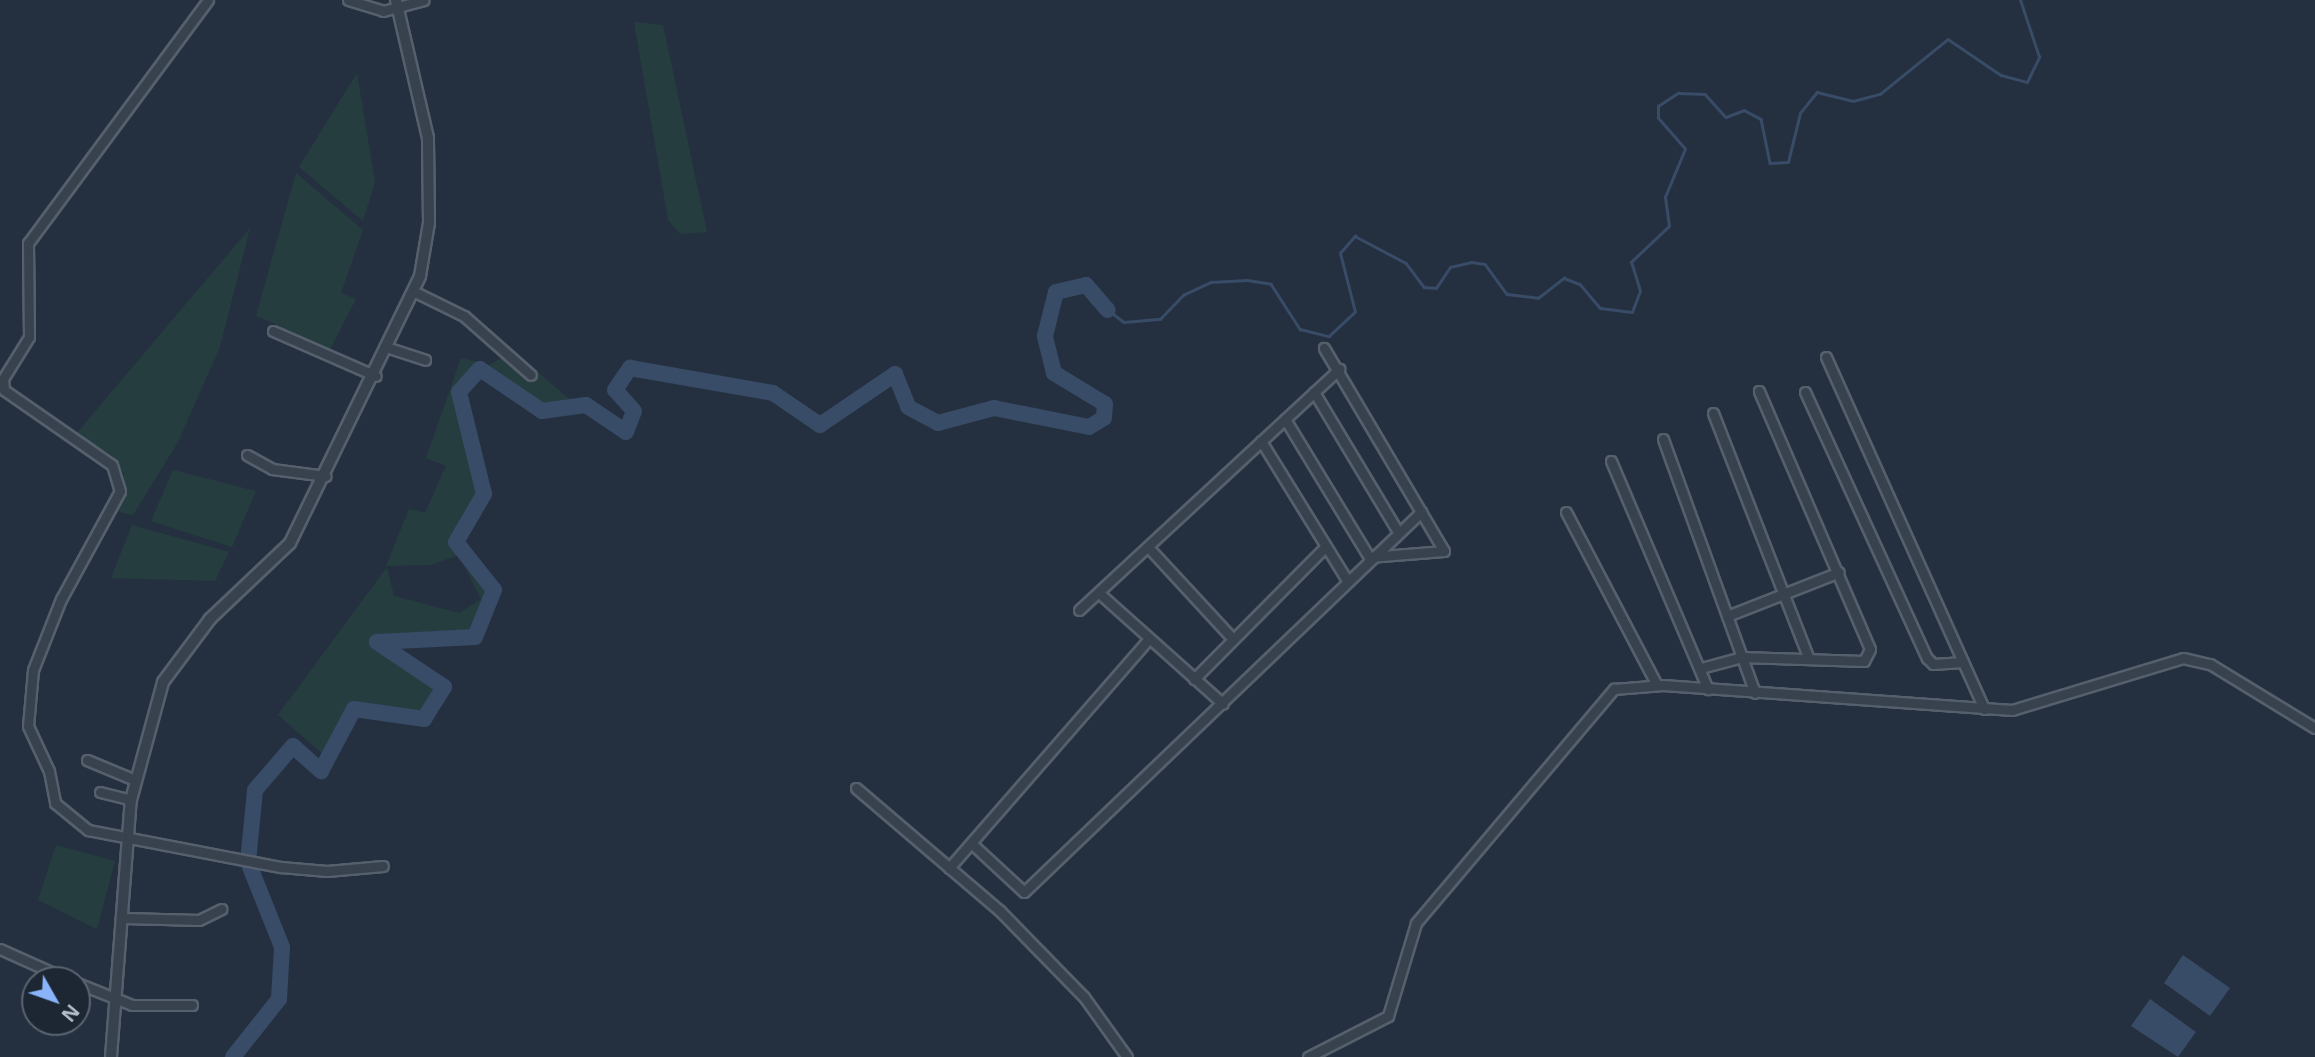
<!DOCTYPE html>
<style>
body{margin:0}
#map{position:relative;width:2315px;height:1057px;overflow:hidden;background:#24303f;font-family:"Noto Sans",sans-serif}
div>[style]{position:absolute}
.green>*{inset:0;background:#263d40}
.water>*{inset:0;background:#384b67}
.stream>*{height:2.5px;margin:-1.25px;padding:0 1.25px;transform-origin:1.25px;border-radius:1.25px;background:#384b67}
.river>*{height:16px;margin:-8px;padding:0 8px;transform-origin:8px;border-radius:8px;background:#384b67}
.roads{filter:drop-shadow(2px 0 #56606d) drop-shadow(-2px 0 #56606d) drop-shadow(0 2px #56606d) drop-shadow(0 -2px #56606d)}
.minor>*{height:9px;margin:-4.5px;padding:0 4.5px;transform-origin:4.5px;border-radius:4.5px;background:#38424f}
.tertiary>*{height:10px;margin:-5px;padding:0 5px;transform-origin:5px;border-radius:5px;background:#38424f}
span{translate:-50% -50%;white-space:nowrap;text-align:center;line-height:1.15;-webkit-text-stroke:6px #1d2734;paint-order:stroke}
.north{position:absolute;left:21px;top:966px;width:70px;height:70px;box-sizing:border-box;background:#1d2734;border:2px solid #5a6370;border-radius:50%;rotate:130deg;font-size:19px;font-weight:700;line-height:28px;text-align:center;color:#b5bdca}
.north::after{content:'';display:block;margin:auto;width:24px;height:32px;background:#8ab4fa;clip-path:polygon(50% 0,100% 100%,50% 72%,0 100%)}
</style>
<div id="map">
<div class="green">
<i style="clip-path:polygon(634px 22px,663px 25px,707px 232px,680px 234px,668px 220px)"></i>
<i style="clip-path:polygon(357px 73px,375px 182px,363px 221px,299px 167px)"></i>
<i style="clip-path:polygon(296px 173px,363px 230px,341px 293px,356px 299px,328px 353px,305px 348px,280px 326px,256px 316px)"></i>
<i style="clip-path:polygon(250px 228px,220px 347px,178px 442px,133px 515px,119px 512px,124px 474px,112px 455px,76px 434px)"></i>
<i style="clip-path:polygon(514px 351px,583px 411px,539px 417px,483px 377px,465px 395px,489px 497px,464px 542px,502px 591px,475px 645px,392px 647px,451px 685px,424px 725px,356px 714px,332px 762px,278px 715px,387px 567px,394px 596px,459px 613px,481px 599px,459px 555px,430px 565px,386px 566px,409px 509px,425px 513px,446px 466px,426px 458px,461px 358px,489px 365px)"></i>
<i style="clip-path:polygon(173px 470px,256px 491px,232px 547px,151px 521px)"></i>
<i style="clip-path:polygon(132px 525px,229px 552px,215px 581px,111px 578px)"></i>
<i style="clip-path:polygon(56px 845px,115px 861px,97px 929px,38px 900px)"></i>
</div>
<div class="water">
<i style="clip-path:polygon(2183px 955px,2230px 988px,2210px 1016px,2164px 983px)"></i>
<i style="clip-path:polygon(2150px 999px,2196px 1032px,2178px 1057px,2131px 1026px)"></i>
</div>
<div class="stream">
<i style="left:1108px;top:310px;width:20px;rotate:37deg"></i>
<i style="left:1124px;top:322px;width:36px;rotate:-5deg"></i>
<i style="left:1160px;top:319px;width:33px;rotate:-46deg"></i>
<i style="left:1183px;top:295px;width:31px;rotate:-25deg"></i>
<i style="left:1211px;top:282px;width:36px;rotate:-3deg"></i>
<i style="left:1247px;top:280px;width:24px;rotate:9deg"></i>
<i style="left:1271px;top:284px;width:54px;rotate:57.2deg"></i>
<i style="left:1300px;top:329px;width:30px;rotate:14deg"></i>
<i style="left:1329px;top:336px;width:35px;rotate:-43deg"></i>
<i style="left:1355px;top:312px;width:61px;rotate:-104.3deg"></i>
<i style="left:1340px;top:253px;width:23px;rotate:-49deg"></i>
<i style="left:1355px;top:236px;width:58px;rotate:27.9deg"></i>
<i style="left:1406px;top:263px;width:30px;rotate:53deg"></i>
<i style="left:1424px;top:287px;width:12px;rotate:5deg"></i>
<i style="left:1436px;top:288px;width:25px;rotate:-56deg"></i>
<i style="left:1450px;top:267px;width:22px;rotate:-13deg"></i>
<i style="left:1471px;top:262px;width:14px;rotate:8deg"></i>
<i style="left:1485px;top:264px;width:37px;rotate:54deg"></i>
<i style="left:1507px;top:294px;width:31px;rotate:7deg"></i>
<i style="left:1538px;top:298px;width:33px;rotate:-38deg"></i>
<i style="left:1564px;top:278px;width:17px;rotate:21deg"></i>
<i style="left:1580px;top:284px;width:31px;rotate:50deg"></i>
<i style="left:1600px;top:308px;width:32px;rotate:7deg"></i>
<i style="left:1632px;top:312px;width:22px;rotate:-69deg"></i>
<i style="left:1640px;top:291px;width:30px;rotate:-107deg"></i>
<i style="left:1631px;top:262px;width:52px;rotate:-43.5deg"></i>
<i style="left:1669px;top:226px;width:29px;rotate:-98deg"></i>
<i style="left:1665px;top:197px;width:52px;rotate:-67.4deg"></i>
<i style="left:1685px;top:149px;width:41px;rotate:-131.1deg"></i>
<i style="left:1658px;top:118px;width:12px;rotate:-90deg"></i>
<i style="left:1658px;top:106px;width:24px;rotate:-33deg"></i>
<i style="left:1678px;top:93px;width:27px;rotate:2deg"></i>
<i style="left:1705px;top:94px;width:31px;rotate:48deg"></i>
<i style="left:1726px;top:117px;width:19px;rotate:-21deg"></i>
<i style="left:1744px;top:110px;width:19px;rotate:28deg"></i>
<i style="left:1761px;top:119px;width:45px;rotate:78.4deg"></i>
<i style="left:1770px;top:163px;width:18px;rotate:-3deg"></i>
<i style="left:1788px;top:162px;width:50px;rotate:-76.2deg"></i>
<i style="left:1800px;top:113px;width:27px;rotate:-51deg"></i>
<i style="left:1817px;top:92px;width:37px;rotate:14deg"></i>
<i style="left:1853px;top:101px;width:28px;rotate:-15deg"></i>
<i style="left:1880px;top:94px;width:87px;rotate:-39deg"></i>
<i style="left:1948px;top:39px;width:64px;rotate:34.2deg"></i>
<i style="left:2001px;top:75px;width:27px;rotate:15deg"></i>
<i style="left:2027px;top:82px;width:28px;rotate:-64deg"></i>
<i style="left:2039px;top:57px;width:60px;rotate:-108.4deg"></i>
</div>
<div class="river">
<i style="left:233px;top:1057px;width:74px;rotate:-51.6deg"></i>
<i style="left:279px;top:999px;width:52px;rotate:-86.7deg"></i>
<i style="left:282px;top:947px;width:92px;rotate:-111.8deg"></i>
<i style="left:248px;top:862px;width:72px;rotate:-84.4deg"></i>
<i style="left:255px;top:790px;width:58px;rotate:-49.2deg"></i>
<i style="left:293px;top:746px;width:38px;rotate:42deg"></i>
<i style="left:321px;top:771px;width:70px;rotate:-62deg"></i>
<i style="left:354px;top:709px;width:71px;rotate:8.1deg"></i>
<i style="left:424px;top:719px;width:38px;rotate:-58deg"></i>
<i style="left:444px;top:687px;width:81px;rotate:-146.1deg"></i>
<i style="left:377px;top:642px;width:98px;rotate:-2.9deg"></i>
<i style="left:475px;top:637px;width:51px;rotate:-68deg"></i>
<i style="left:494px;top:590px;width:61px;rotate:-128.4deg"></i>
<i style="left:456px;top:542px;width:56px;rotate:-59.7deg"></i>
<i style="left:484px;top:494px;width:105px;rotate:-103.8deg"></i>
<i style="left:459px;top:392px;width:31px;rotate:-48deg"></i>
<i style="left:480px;top:369px;width:75px;rotate:34.1deg"></i>
<i style="left:542px;top:411px;width:44px;rotate:-7.8deg"></i>
<i style="left:586px;top:405px;width:48px;rotate:34deg"></i>
<i style="left:626px;top:432px;width:22px;rotate:-69deg"></i>
<i style="left:634px;top:411px;width:28px;rotate:-132deg"></i>
<i style="left:615px;top:390px;width:27px;rotate:-56deg"></i>
<i style="left:630px;top:368px;width:145px;rotate:9.9deg"></i>
<i style="left:773px;top:393px;width:57px;rotate:34.2deg"></i>
<i style="left:820px;top:425px;width:91px;rotate:-34.2deg"></i>
<i style="left:895px;top:374px;width:35px;rotate:68deg"></i>
<i style="left:908px;top:407px;width:34px;rotate:28deg"></i>
<i style="left:938px;top:423px;width:58px;rotate:-15deg"></i>
<i style="left:994px;top:408px;width:97px;rotate:11.3deg"></i>
<i style="left:1089px;top:427px;width:17px;rotate:-31deg"></i>
<i style="left:1104px;top:418px;width:14px;rotate:-86deg"></i>
<i style="left:1105px;top:404px;width:60px;rotate:-148.7deg"></i>
<i style="left:1054px;top:373px;width:38px;rotate:-104deg"></i>
<i style="left:1045px;top:336px;width:45px;rotate:-76deg"></i>
<i style="left:1056px;top:292px;width:31px;rotate:-13deg"></i>
<i style="left:1086px;top:285px;width:33px;rotate:49deg"></i>
</div>
<div class="roads">
<div class="minor">
<i style="left:208px;top:0;width:302px;rotate:126.5deg"></i>
<i style="left:28px;top:243px;width:94px;rotate:89.4deg"></i>
<i style="left:29px;top:337px;width:49px;rotate:121.8deg"></i>
<i style="left:3px;top:379px;width:11px;rotate:85deg"></i>
<i style="left:4px;top:390px;width:131px;rotate:34.8deg"></i>
<i style="left:112px;top:465px;width:27px;rotate:73deg"></i>
<i style="left:120px;top:491px;width:123px;rotate:118.6deg"></i>
<i style="left:61px;top:599px;width:76px;rotate:111.5deg"></i>
<i style="left:33px;top:670px;width:56px;rotate:95.1deg"></i>
<i style="left:28px;top:726px;width:50px;rotate:65deg"></i>
<i style="left:49px;top:771px;width:33px;rotate:79deg"></i>
<i style="left:55px;top:803px;width:43px;rotate:39.3deg"></i>
<i style="left:88px;top:830px;width:197px;rotate:10.9deg"></i>
<i style="left:281px;top:867px;width:46px;rotate:5deg"></i>
<i style="left:327px;top:871px;width:56px;rotate:-5.1deg"></i>
<i style="left:348px;top:0;width:37px;rotate:17deg"></i>
<i style="left:383px;top:11px;width:42px;rotate:-15deg"></i>
<i style="left:415px;top:292px;width:55px;rotate:26.1deg"></i>
<i style="left:464px;top:316px;width:89px;rotate:41.4deg"></i>
<i style="left:273px;top:331px;width:112px;rotate:23.6deg"></i>
<i style="left:389px;top:348px;width:38px;rotate:18deg"></i>
<i style="left:1826px;top:357px;width:386px;rotate:65.8deg"></i>
<i style="left:1314px;top:392px;width:163px;rotate:59deg"></i>
<i style="left:1805px;top:392px;width:293px;rotate:65.4deg"></i>
<i style="left:1927px;top:658px;width:8px;rotate:45deg"></i>
<i style="left:1933px;top:664px;width:30px;rotate:-4deg"></i>
<i style="left:1713px;top:413px;width:264px;rotate:68.7deg"></i>
<i style="left:1285px;top:419px;width:162px;rotate:58.7deg"></i>
<i style="left:1369px;top:557px;width:75px;rotate:-4.6deg"></i>
<i style="left:1444px;top:551px;width:236px;rotate:-120.6deg"></i>
<i style="left:1663px;top:439px;width:270px;rotate:70.1deg"></i>
<i style="left:1261px;top:441px;width:163px;rotate:58.3deg"></i>
<i style="left:247px;top:455px;width:29px;rotate:29deg"></i>
<i style="left:272px;top:469px;width:54px;rotate:7.4deg"></i>
<i style="left:1611px;top:461px;width:248px;rotate:67deg"></i>
<i style="left:1566px;top:512px;width:195px;rotate:62.3deg"></i>
<i style="left:1148px;top:547px;width:124px;rotate:47.3deg"></i>
<i style="left:1099px;top:593px;width:166px;rotate:41.8deg"></i>
<i style="left:1079px;top:610px;width:355px;rotate:-42.8deg"></i>
<i style="left:1727px;top:616px;width:120px;rotate:-21.4deg"></i>
<i style="left:1701px;top:668px;width:42px;rotate:-15deg"></i>
<i style="left:1742px;top:657px;width:122px;rotate:1.9deg"></i>
<i style="left:1864px;top:661px;width:13px;rotate:-63deg"></i>
<i style="left:1870px;top:649px;width:281px;rotate:-113.3deg"></i>
<i style="left:1194px;top:679px;width:187px;rotate:-45.2deg"></i>
<i style="left:87px;top:760px;width:52px;rotate:22.6deg"></i>
<i style="left:856px;top:788px;width:189px;rotate:40.5deg"></i>
<i style="left:1000px;top:911px;width:120px;rotate:45.7deg"></i>
<i style="left:1084px;top:997px;width:74px;rotate:54.4deg"></i>
<i style="left:100px;top:792px;width:32px;rotate:14deg"></i>
<i style="left:971px;top:843px;width:72px;rotate:42.8deg"></i>
<i style="left:1024px;top:892px;width:550px;rotate:-43.75deg"></i>
<i style="left:949px;top:868px;width:304px;rotate:-48.9deg"></i>
<i style="left:125px;top:918px;width:74px;rotate:1.5deg"></i>
<i style="left:199px;top:920px;width:25px;rotate:-26deg"></i>
<i style="left:0;top:949px;width:76px;rotate:24.2deg"></i>
<i style="left:77px;top:983px;width:59px;rotate:21.8deg"></i>
<i style="left:132px;top:1005px;width:60px"></i>
<i style="left:1308px;top:1057px;width:90px;rotate:-27.1deg"></i>
<i style="left:1388px;top:1016px;width:97px;rotate:-73.2deg"></i>
<i style="left:1416px;top:923px;width:307px;rotate:-49.8deg"></i>
<i style="left:1614px;top:689px;width:49px;rotate:-4.7deg"></i>
<i style="left:1663px;top:685px;width:350px;rotate:4.1deg"></i>
<i style="left:2012px;top:710px;width:179px;rotate:-16.9deg"></i>
<i style="left:2183px;top:658px;width:28px;rotate:13deg"></i>
<i style="left:2210px;top:664px;width:123px;rotate:31.4deg"></i>
</div>
<div class="tertiary">
<i style="left:111px;top:1057px;width:258px;rotate:-85.6deg"></i>
<i style="left:131px;top:800px;width:122px;rotate:-74.8deg"></i>
<i style="left:163px;top:682px;width:79px;rotate:-53.3deg"></i>
<i style="left:210px;top:619px;width:110px;rotate:-43.5deg"></i>
<i style="left:290px;top:543px;width:297px;rotate:-64deg"></i>
<i style="left:420px;top:276px;width:54px;rotate:-80.4deg"></i>
<i style="left:429px;top:223px;width:85px;rotate:-90.7deg"></i>
<i style="left:428px;top:138px;width:142px;rotate:-103.1deg"></i>
</div>
</div>
<div class="north">N</div>
</div>
